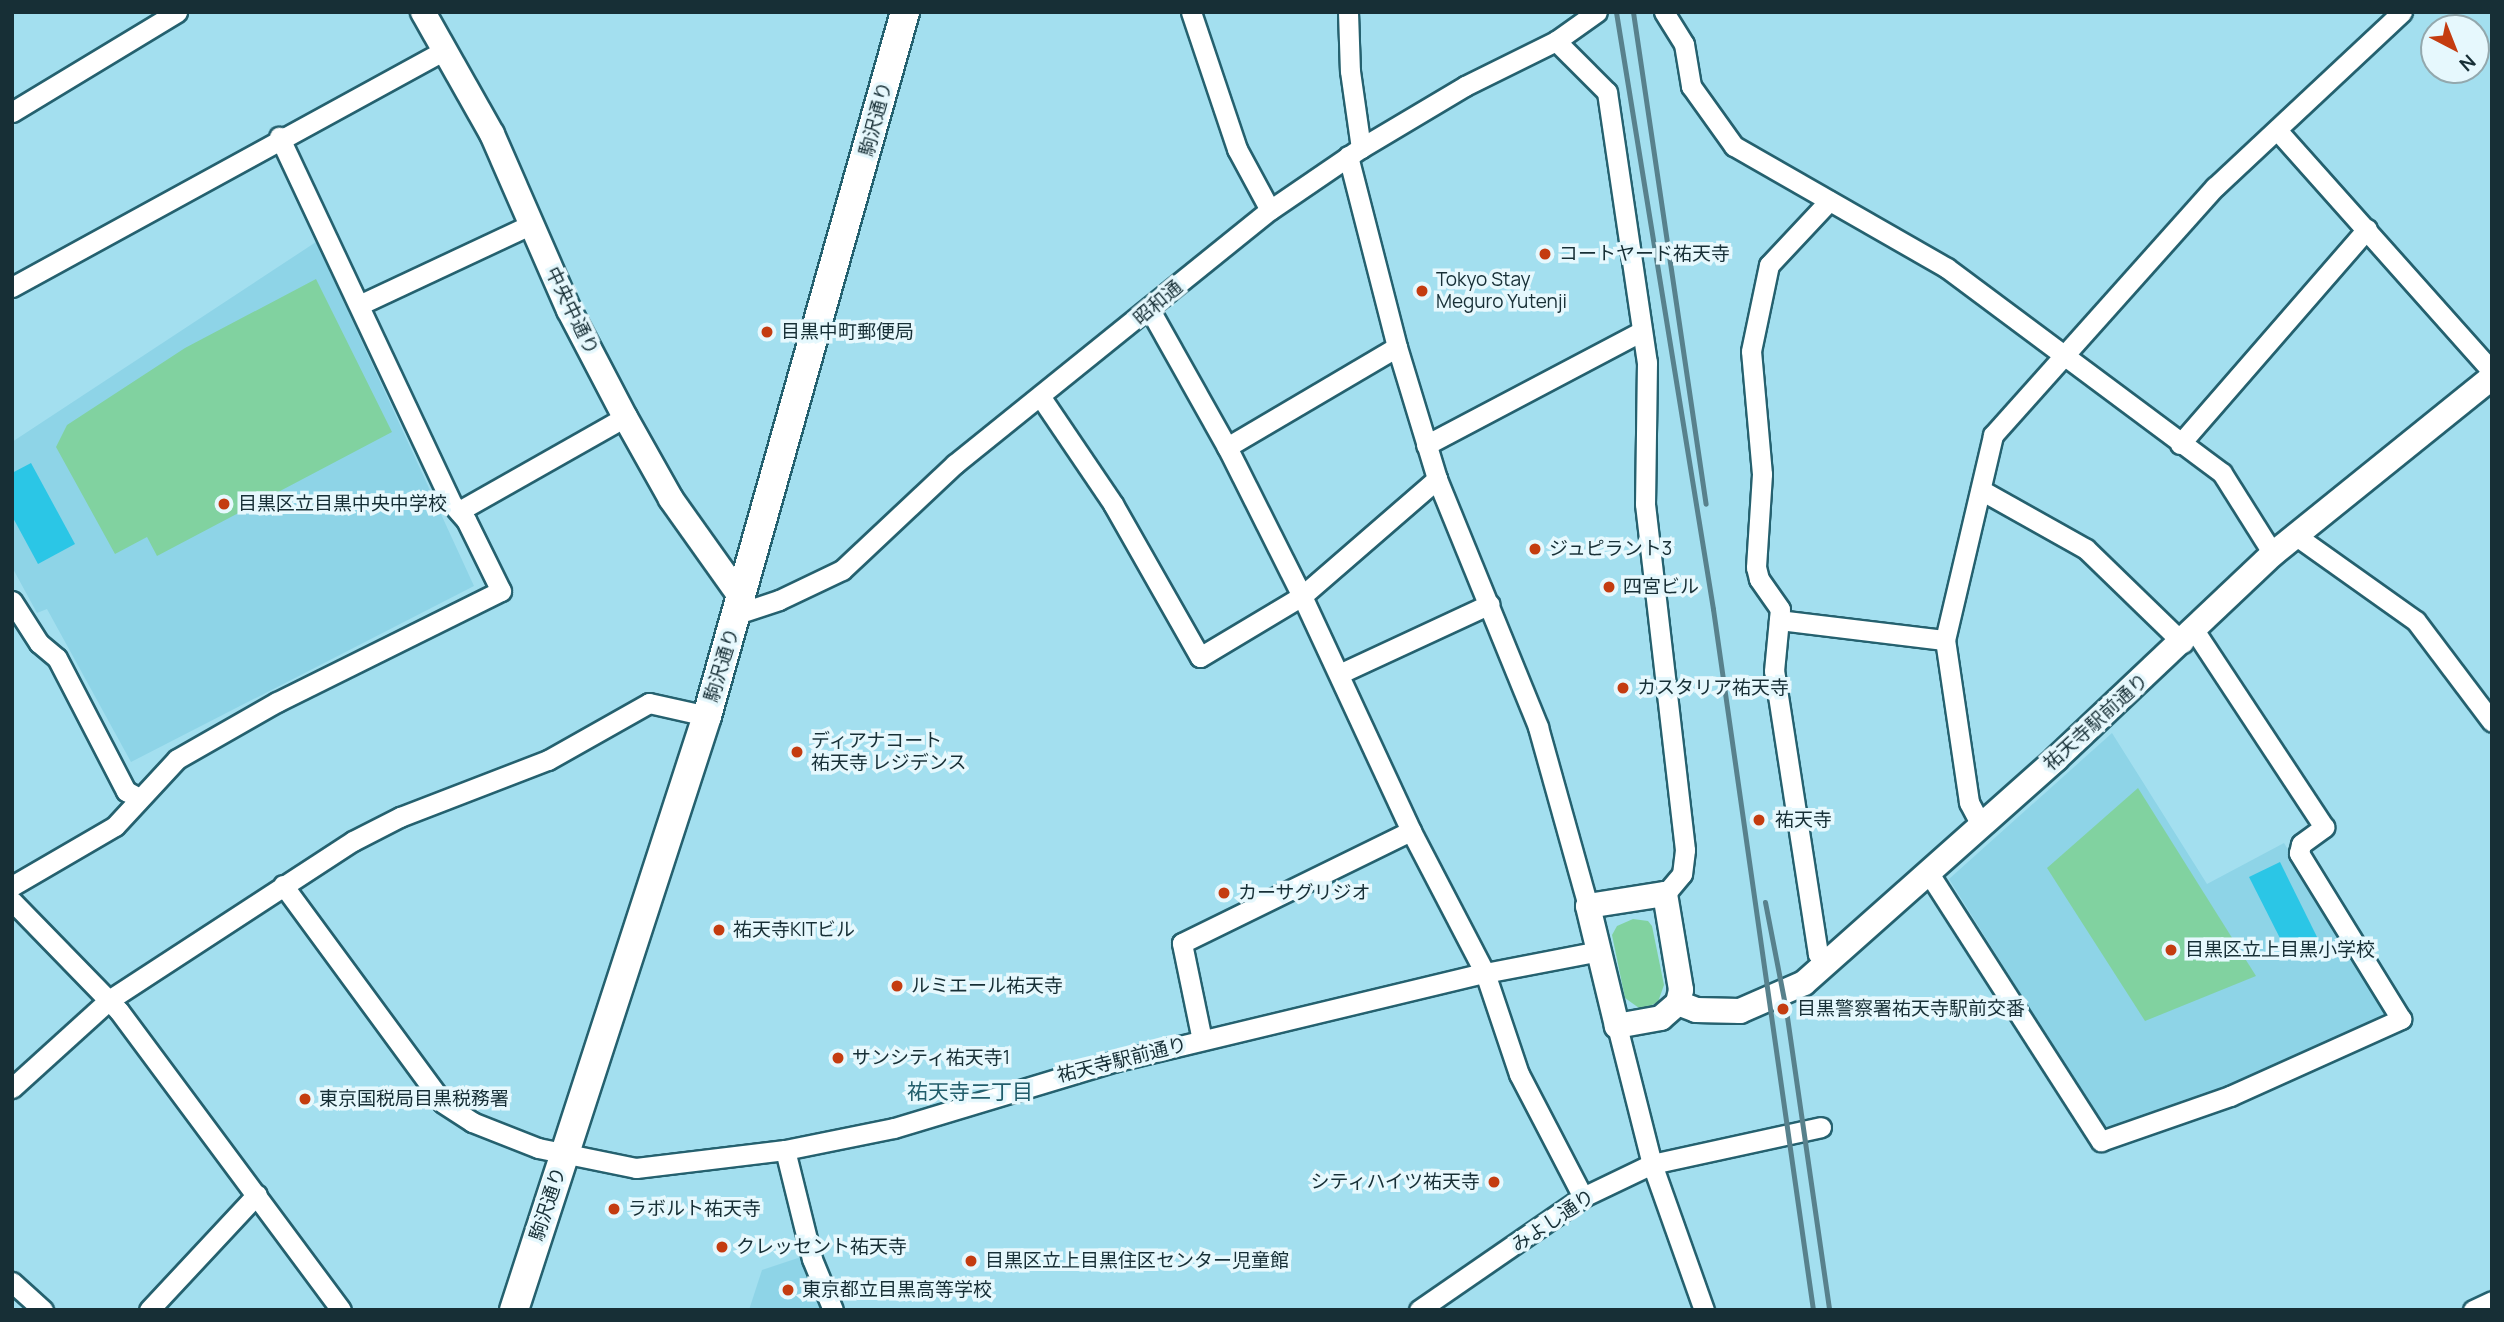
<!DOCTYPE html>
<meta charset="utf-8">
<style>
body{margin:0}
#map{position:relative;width:2504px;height:1322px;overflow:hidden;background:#a3dfef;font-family:Manrope,"Noto Sans JP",sans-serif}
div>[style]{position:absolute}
.built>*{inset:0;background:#8ed4e7}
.green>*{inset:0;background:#81d2a0}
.water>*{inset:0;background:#2bc6e6}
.roads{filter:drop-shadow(2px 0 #25616f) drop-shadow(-2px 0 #25616f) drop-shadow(0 2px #25616f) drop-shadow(0 -2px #25616f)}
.minor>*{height:19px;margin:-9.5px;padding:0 9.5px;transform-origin:9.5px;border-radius:9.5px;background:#fff}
.tertiary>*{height:24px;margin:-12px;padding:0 12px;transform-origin:12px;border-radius:12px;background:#fff}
.secondary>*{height:28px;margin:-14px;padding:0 14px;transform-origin:14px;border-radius:14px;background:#fff}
.rail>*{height:5px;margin:-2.5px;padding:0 2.5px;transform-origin:2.5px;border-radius:2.5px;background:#58818c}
.dots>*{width:19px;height:19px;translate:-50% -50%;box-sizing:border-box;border:4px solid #e6f8fd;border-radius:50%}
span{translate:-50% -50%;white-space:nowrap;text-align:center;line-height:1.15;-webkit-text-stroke:7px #e6f8fd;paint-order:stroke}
.street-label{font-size:19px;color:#172f36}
.poi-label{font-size:19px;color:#172f36}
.left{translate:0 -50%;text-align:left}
.right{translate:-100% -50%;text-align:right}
.neighbourhood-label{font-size:21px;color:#215d6b}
.frame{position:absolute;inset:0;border:14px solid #172f36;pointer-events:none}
.north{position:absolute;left:2420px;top:14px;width:70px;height:70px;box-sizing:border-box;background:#e6f8fd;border:2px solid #93a8ad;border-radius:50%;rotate:138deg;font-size:19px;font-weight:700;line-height:28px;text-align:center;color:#172f36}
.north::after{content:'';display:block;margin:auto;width:24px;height:32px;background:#c43c10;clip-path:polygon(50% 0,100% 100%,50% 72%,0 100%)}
</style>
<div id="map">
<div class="built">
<i style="clip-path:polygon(316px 242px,474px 586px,131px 762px,47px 609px,37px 613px,12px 567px,12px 442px)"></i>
<i style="clip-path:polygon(2112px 733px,2207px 884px,2284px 843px,2389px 1015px,2223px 1091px,2105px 1129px,1949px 879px)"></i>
<i style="clip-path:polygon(807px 1255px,829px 1310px,749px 1310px,762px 1270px)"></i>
</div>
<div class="green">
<i style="clip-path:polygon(316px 279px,392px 432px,157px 556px,147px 537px,115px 554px,56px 447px,67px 425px,185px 348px)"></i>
<i style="clip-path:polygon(2138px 788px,2256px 976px,2145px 1021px,2047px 868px)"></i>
<i style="clip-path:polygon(1633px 919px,1648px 921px,1652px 926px,1664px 985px,1658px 1002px,1648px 1007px,1639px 1008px,1625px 998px,1612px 935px,1617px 926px)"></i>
</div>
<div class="water">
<i style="clip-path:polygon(31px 463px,75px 544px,38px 564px,12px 516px,12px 473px)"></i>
<i style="clip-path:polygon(2280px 862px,2319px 941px,2289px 956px,2249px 877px)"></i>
</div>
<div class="roads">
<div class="minor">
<i style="left:1191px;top:12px;width:145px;rotate:71.4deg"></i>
<i style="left:1237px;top:149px;width:69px;rotate:61.6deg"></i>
<i style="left:1348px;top:12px;width:59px;rotate:88.1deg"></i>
<i style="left:1350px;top:71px;width:78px;rotate:81.9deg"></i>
<i style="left:1664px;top:12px;width:38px;rotate:58deg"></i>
<i style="left:1684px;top:44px;width:43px;rotate:80.5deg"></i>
<i style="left:1691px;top:86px;width:74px;rotate:54.4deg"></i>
<i style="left:1734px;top:146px;width:245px;rotate:29.8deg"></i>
<i style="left:1947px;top:268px;width:343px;rotate:36.7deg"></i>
<i style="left:2222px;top:473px;width:96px;rotate:57.8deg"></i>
<i style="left:1556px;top:41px;width:72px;rotate:45deg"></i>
<i style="left:1607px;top:92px;width:273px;rotate:81.6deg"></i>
<i style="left:1647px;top:362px;width:142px;rotate:90.8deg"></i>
<i style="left:1645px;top:504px;width:348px;rotate:83.4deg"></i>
<i style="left:1685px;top:850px;width:24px;rotate:97deg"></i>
<i style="left:1682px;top:874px;width:26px;rotate:130deg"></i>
<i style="left:12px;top:112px;width:193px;rotate:-31.2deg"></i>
<i style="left:2277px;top:130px;width:323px;rotate:48.3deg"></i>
<i style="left:1348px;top:156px;width:197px;rotate:75.6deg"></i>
<i style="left:1397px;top:347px;width:138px;rotate:73.1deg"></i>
<i style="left:1437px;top:479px;width:268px;rotate:67.8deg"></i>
<i style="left:1538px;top:727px;width:186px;rotate:74.4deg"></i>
<i style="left:12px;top:287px;width:494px;rotate:-28.7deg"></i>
<i style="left:361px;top:304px;width:189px;rotate:-25.1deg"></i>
<i style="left:1150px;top:310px;width:157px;rotate:60.7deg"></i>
<i style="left:1227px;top:447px;width:167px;rotate:63.3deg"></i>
<i style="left:1302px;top:596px;width:259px;rotate:65.1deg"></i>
<i style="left:1411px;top:831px;width:160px;rotate:62.5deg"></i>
<i style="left:1485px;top:973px;width:107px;rotate:71.4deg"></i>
<i style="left:1519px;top:1074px;width:139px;rotate:62.5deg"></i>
<i style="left:1042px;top:399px;width:127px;rotate:55.9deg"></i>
<i style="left:1113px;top:504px;width:176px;rotate:60.4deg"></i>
<i style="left:1200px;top:657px;width:119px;rotate:-30.9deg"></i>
<i style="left:1302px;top:596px;width:179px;rotate:-40.9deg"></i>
<i style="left:2180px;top:444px;width:285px;rotate:-49deg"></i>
<i style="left:1426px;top:445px;width:244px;rotate:-27.8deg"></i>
<i style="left:1227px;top:447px;width:197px;rotate:-30.5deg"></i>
<i style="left:1981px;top:490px;width:120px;rotate:29.3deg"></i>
<i style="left:2086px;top:549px;width:135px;rotate:44.1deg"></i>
<i style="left:459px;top:511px;width:191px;rotate:-29.5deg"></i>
<i style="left:2295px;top:535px;width:148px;rotate:35.4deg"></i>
<i style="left:2416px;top:621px;width:126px;rotate:53deg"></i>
<i style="left:12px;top:601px;width:50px;rotate:57.3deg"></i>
<i style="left:39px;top:643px;width:23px;rotate:40deg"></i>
<i style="left:57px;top:658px;width:150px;rotate:62.6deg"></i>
<i style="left:126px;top:791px;width:15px;rotate:28deg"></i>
<i style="left:737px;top:614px;width:44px;rotate:-18.4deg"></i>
<i style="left:779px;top:600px;width:70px;rotate:-25.5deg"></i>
<i style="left:842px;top:570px;width:155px;rotate:-43.2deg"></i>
<i style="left:955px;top:464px;width:405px;rotate:-38.9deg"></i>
<i style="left:1270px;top:210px;width:110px;rotate:-34.3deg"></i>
<i style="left:1361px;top:148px;width:121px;rotate:-30.8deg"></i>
<i style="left:1465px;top:86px;width:102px;rotate:-26.3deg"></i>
<i style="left:1556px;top:41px;width:50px;rotate:-35.3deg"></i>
<i style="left:1779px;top:620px;width:167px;rotate:6.9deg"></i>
<i style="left:1339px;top:674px;width:166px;rotate:-24.9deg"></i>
<i style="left:1981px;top:825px;width:26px;rotate:-118deg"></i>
<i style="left:1969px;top:802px;width:164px;rotate:-98.4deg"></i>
<i style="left:1945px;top:640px;width:211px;rotate:-76.8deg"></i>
<i style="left:1993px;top:435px;width:333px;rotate:-48.2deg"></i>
<i style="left:2215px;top:187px;width:256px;rotate:-43.1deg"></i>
<i style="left:1928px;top:872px;width:320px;rotate:57.3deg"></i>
<i style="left:2101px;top:1141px;width:137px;rotate:-19.2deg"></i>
<i style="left:2230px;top:1096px;width:188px;rotate:-24.2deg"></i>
<i style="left:2401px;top:1019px;width:195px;rotate:-121.6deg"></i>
<i style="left:2299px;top:853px;width:9px;rotate:-77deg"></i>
<i style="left:2301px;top:844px;width:29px;rotate:-36deg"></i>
<i style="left:2324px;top:827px;width:235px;rotate:-123.4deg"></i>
<i style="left:283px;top:885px;width:270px;rotate:53.7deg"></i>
<i style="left:443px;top:1103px;width:35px;rotate:33deg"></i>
<i style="left:472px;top:1122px;width:71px;rotate:21.5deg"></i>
<i style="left:538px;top:1148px;width:100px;rotate:11.5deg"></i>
<i style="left:636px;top:1168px;width:150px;rotate:-6.9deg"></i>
<i style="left:785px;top:1150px;width:111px;rotate:-11.4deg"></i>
<i style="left:894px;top:1128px;width:229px;rotate:-16.8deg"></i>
<i style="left:1113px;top:1062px;width:382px;rotate:-13.5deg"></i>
<i style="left:1485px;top:973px;width:116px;rotate:-10.9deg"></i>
<i style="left:12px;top:886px;width:119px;rotate:-30.2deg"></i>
<i style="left:115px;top:826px;width:91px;rotate:-47.2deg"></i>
<i style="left:177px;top:759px;width:115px;rotate:-29.7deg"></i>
<i style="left:277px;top:702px;width:250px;rotate:-26.4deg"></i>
<i style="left:501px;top:591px;width:79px;rotate:-116.2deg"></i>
<i style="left:466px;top:520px;width:21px;rotate:-131deg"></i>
<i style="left:452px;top:504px;width:406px;rotate:-115.2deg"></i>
<i style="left:12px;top:901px;width:153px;rotate:45.8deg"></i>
<i style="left:119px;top:1011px;width:372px;rotate:53.4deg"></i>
<i style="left:1827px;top:963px;width:13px;rotate:-135deg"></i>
<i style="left:1818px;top:954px;width:286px;rotate:-98.8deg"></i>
<i style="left:1774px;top:671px;width:62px;rotate:-84.5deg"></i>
<i style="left:1780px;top:609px;width:37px;rotate:-125deg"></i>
<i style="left:1759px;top:579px;width:12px;rotate:-104deg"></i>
<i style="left:1756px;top:567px;width:93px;rotate:-86.3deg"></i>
<i style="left:1762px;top:474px;width:123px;rotate:-95.1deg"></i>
<i style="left:1751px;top:351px;width:88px;rotate:-78.2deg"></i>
<i style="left:1769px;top:265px;width:88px;rotate:-46.8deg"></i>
<i style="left:1617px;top:1026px;width:142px;rotate:75.8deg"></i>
<i style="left:1652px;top:1164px;width:155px;rotate:70.4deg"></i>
<i style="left:1202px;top:1040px;width:99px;rotate:-101.7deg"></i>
<i style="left:1182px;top:943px;width:255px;rotate:-26.1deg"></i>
<i style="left:12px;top:1088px;width:131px;rotate:-42.2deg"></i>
<i style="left:109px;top:1000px;width:291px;rotate:-33.1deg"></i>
<i style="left:353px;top:841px;width:53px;rotate:-27.1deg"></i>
<i style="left:400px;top:817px;width:159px;rotate:-21.1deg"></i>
<i style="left:548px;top:760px;width:116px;rotate:-29.4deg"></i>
<i style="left:649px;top:703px;width:59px;rotate:12.6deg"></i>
<i style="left:785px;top:1150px;width:112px;rotate:76.1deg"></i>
<i style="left:812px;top:1259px;width:55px;rotate:67.6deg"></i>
<i style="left:12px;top:1282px;width:42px;rotate:42.1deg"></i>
<i style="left:149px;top:1310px;width:158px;rotate:-47deg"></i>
<i style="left:1419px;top:1310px;width:199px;rotate:-34.6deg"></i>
<i style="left:1583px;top:1197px;width:76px;rotate:-25.6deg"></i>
<i style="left:1652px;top:1164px;width:173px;rotate:-12.3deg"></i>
<i style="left:2473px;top:1310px;width:21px;rotate:-25deg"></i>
</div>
<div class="tertiary">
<i style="left:423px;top:12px;width:140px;rotate:60.5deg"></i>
<i style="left:492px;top:134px;width:192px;rotate:66.4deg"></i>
<i style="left:569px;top:310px;width:121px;rotate:62.4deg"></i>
<i style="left:625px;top:417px;width:94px;rotate:60.7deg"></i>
<i style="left:671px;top:499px;width:123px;rotate:54.6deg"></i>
<i style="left:1665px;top:894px;width:97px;rotate:80.5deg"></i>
<i style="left:1681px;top:990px;width:13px;rotate:103deg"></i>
<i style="left:1678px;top:1003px;width:23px;rotate:139deg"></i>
<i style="left:1661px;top:1018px;width:45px;rotate:169.7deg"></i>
<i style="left:1617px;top:1026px;width:123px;rotate:-103.6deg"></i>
<i style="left:1588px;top:906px;width:78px;rotate:-8.9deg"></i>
<i style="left:1678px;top:1003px;width:19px;rotate:21deg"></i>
<i style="left:1696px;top:1010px;width:44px;rotate:1.3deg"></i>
<i style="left:1740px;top:1011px;width:70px;rotate:-23.6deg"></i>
<i style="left:1804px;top:983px;width:337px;rotate:-41.6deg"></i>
<i style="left:2056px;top:759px;width:299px;rotate:-43.4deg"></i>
<i style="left:2273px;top:554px;width:282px;rotate:-38.9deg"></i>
</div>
<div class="secondary">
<i style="left:514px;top:1310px;width:625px;rotate:-72deg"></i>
<i style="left:707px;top:716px;width:731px;rotate:-74.29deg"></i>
</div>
</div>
<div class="rail">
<i style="left:1616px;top:12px;width:605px;rotate:80.77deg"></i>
<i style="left:1713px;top:609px;width:708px;rotate:81.88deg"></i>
<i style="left:1633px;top:12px;width:497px;rotate:81.6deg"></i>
<i style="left:1765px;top:902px;width:110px;rotate:79deg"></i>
<i style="left:1786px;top:1010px;width:303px;rotate:81.8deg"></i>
</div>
<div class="dots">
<i style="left:1545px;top:254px;background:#c43c10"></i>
<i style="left:1422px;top:291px;background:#c43c10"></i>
<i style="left:767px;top:332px;background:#c43c10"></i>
<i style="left:224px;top:504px;background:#c43c10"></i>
<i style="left:1535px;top:549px;background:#c43c10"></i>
<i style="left:1609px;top:587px;background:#c43c10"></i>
<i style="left:1623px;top:688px;background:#c43c10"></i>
<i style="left:797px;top:752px;background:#c43c10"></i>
<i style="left:1759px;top:820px;background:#c43c10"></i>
<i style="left:1224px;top:893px;background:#c43c10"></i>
<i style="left:719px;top:930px;background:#c43c10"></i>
<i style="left:2171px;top:950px;background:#c43c10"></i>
<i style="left:897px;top:986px;background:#c43c10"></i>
<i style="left:1783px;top:1009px;background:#c43c10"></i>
<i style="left:838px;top:1058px;background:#c43c10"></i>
<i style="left:305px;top:1099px;background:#c43c10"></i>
<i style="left:1494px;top:1182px;background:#c43c10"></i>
<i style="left:614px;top:1209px;background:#c43c10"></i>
<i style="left:722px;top:1247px;background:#c43c10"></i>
<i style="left:971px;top:1261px;background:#c43c10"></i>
<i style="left:788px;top:1290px;background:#c43c10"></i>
</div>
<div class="street-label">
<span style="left:876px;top:119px;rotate:-75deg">駒沢通り</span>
<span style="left:1158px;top:303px;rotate:-40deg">昭和通</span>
<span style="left:572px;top:311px;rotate:64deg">中央中通り</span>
<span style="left:722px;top:665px;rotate:-73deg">駒沢通り</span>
<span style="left:2096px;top:722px;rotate:-42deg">祐天寺駅前通り</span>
<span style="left:1122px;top:1060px;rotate:-14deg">祐天寺駅前通り</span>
<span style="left:548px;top:1204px;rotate:-72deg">駒沢通り</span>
<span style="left:1553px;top:1221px;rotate:-34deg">みよし通り</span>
</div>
<div class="poi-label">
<span class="left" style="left:1559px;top:254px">コートヤード祐天寺</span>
<span class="left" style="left:1436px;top:291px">Tokyo Stay<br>Meguro Yutenji</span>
<span class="left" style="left:781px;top:332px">目黒中町郵便局</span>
<span class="left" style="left:238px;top:504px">目黒区立目黒中央中学校</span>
<span class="left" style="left:1549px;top:549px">ジュピラント3</span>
<span class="left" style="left:1623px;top:587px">四宮ビル</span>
<span class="left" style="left:1637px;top:688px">カスタリア祐天寺</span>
<span class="left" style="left:811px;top:752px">ディアナコート<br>祐天寺 レジデンス</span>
<span class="left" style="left:1775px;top:820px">祐天寺</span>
<span class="left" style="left:1238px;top:893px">カーサグリジオ</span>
<span class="left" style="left:733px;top:930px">祐天寺KITビル</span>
<span class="left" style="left:2185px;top:950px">目黒区立上目黒小学校</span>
<span class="left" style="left:911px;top:986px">ルミエール祐天寺</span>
<span class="left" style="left:1797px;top:1009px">目黒警察署祐天寺駅前交番</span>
<span class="left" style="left:852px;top:1058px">サンシティ祐天寺1</span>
<span class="left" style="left:319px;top:1099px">東京国税局目黒税務署</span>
<span class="right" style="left:1480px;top:1182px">シティハイツ祐天寺</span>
<span class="left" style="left:628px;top:1209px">ラボルト祐天寺</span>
<span class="left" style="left:736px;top:1247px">クレッセント祐天寺</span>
<span class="left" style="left:985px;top:1261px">目黒区立上目黒住区センター児童館</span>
<span class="left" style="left:802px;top:1290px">東京都立目黒高等学校</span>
</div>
<div class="neighbourhood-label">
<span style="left:970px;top:1091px">祐天寺二丁目</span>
</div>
<div class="frame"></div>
<div class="north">N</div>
</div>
